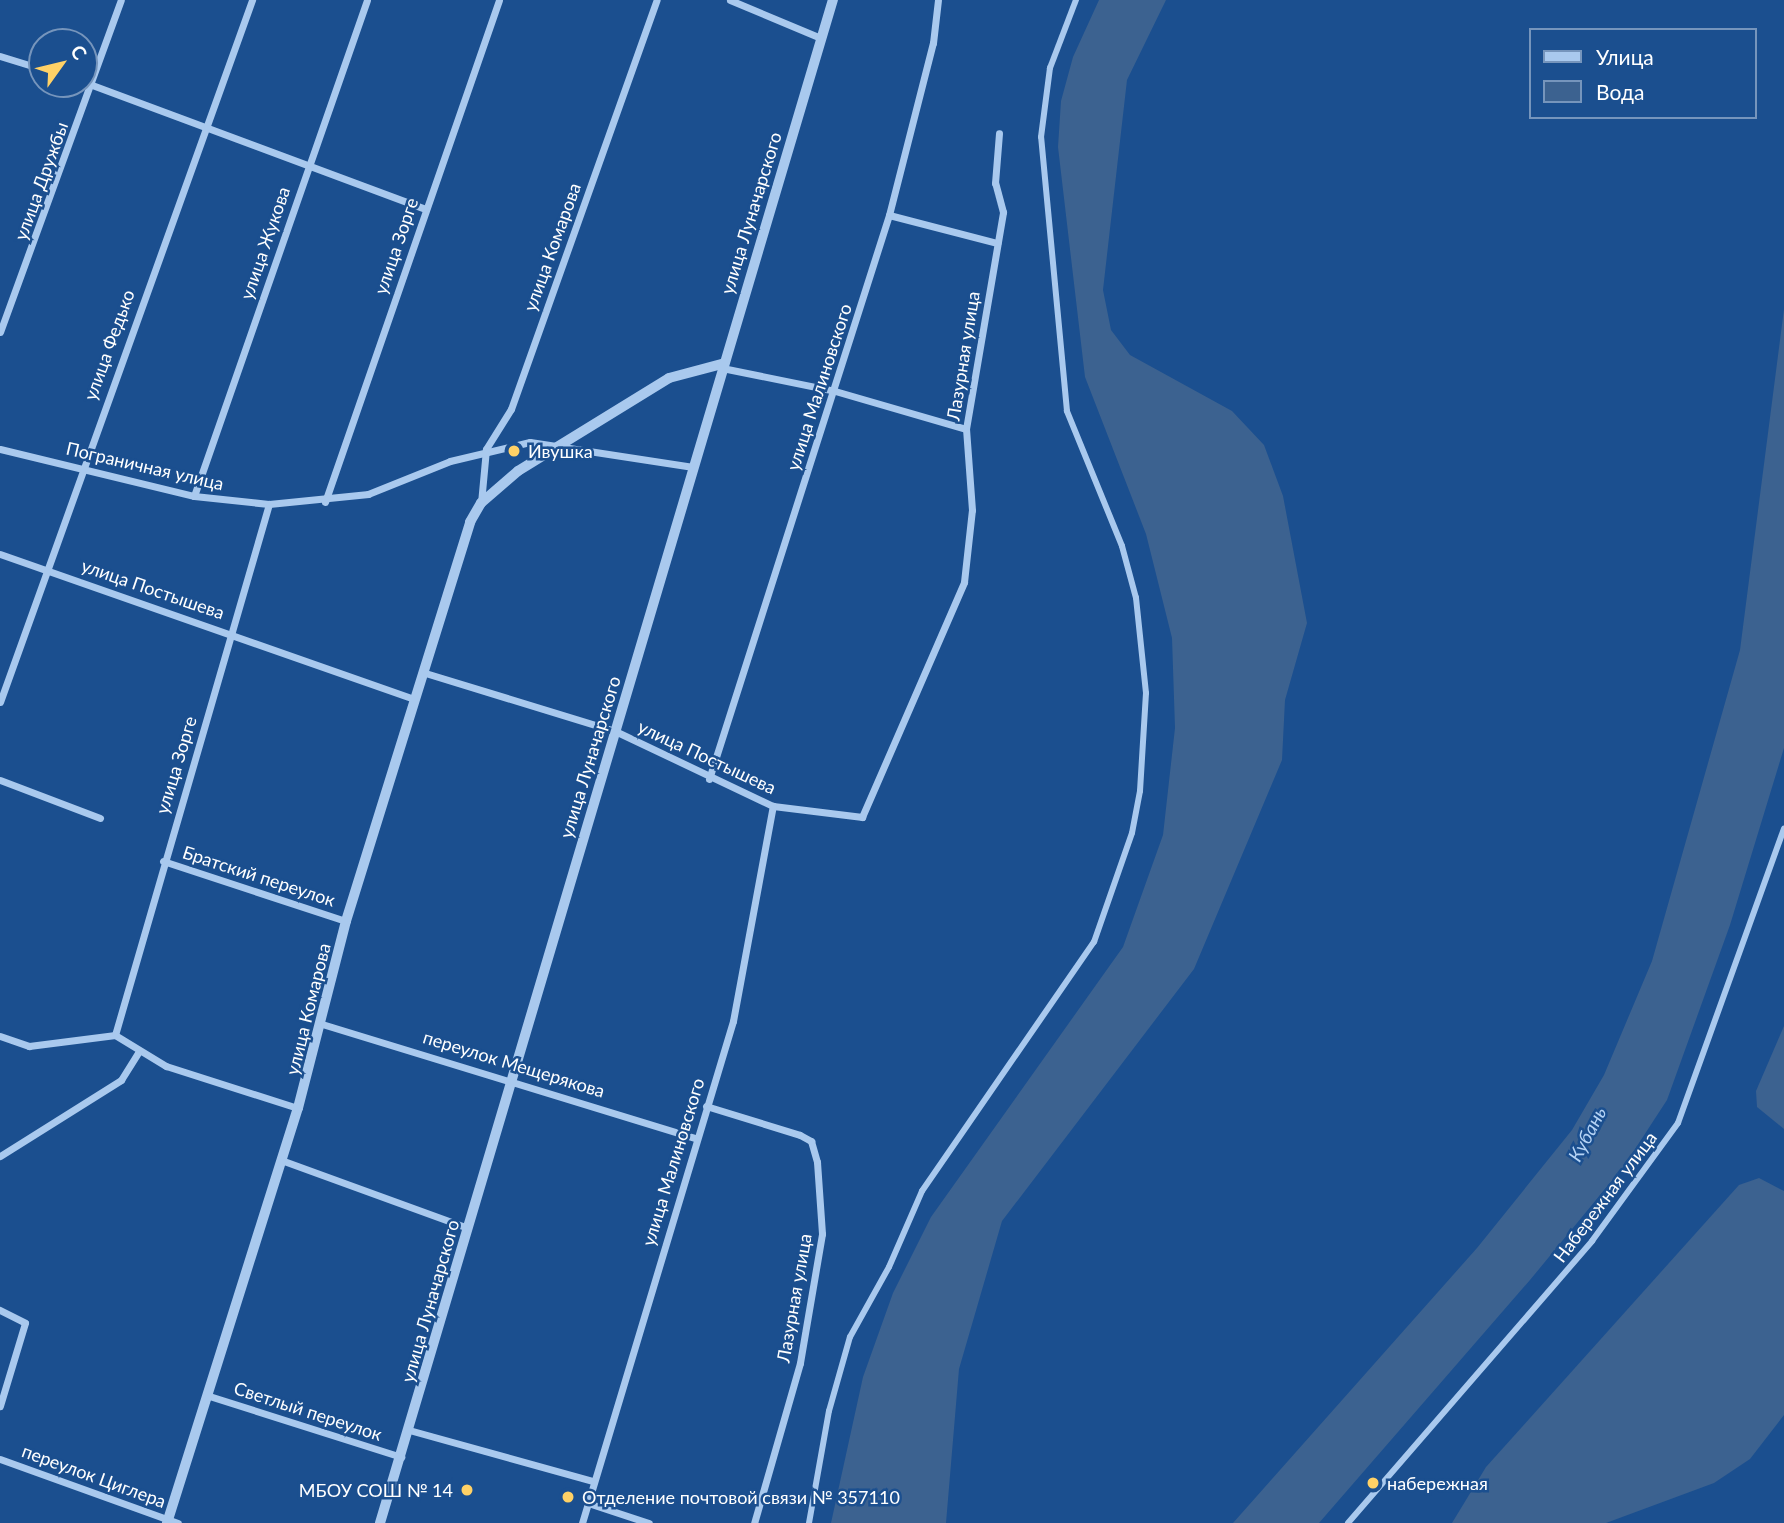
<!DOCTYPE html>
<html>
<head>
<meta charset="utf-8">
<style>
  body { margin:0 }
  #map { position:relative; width:1784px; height:1523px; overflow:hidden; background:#1b4f8f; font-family:Lato,sans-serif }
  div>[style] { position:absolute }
  .water>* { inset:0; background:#3c6290 }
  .pedestrian>* { height:6px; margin:-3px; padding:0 3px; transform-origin:3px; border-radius:3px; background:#a9c9ee }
  .minor>* { height:7px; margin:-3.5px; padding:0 3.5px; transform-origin:3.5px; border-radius:3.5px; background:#a9c9ee }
  .tertiary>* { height:10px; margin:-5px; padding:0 5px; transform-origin:5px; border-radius:5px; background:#a9c9ee }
  .dots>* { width:19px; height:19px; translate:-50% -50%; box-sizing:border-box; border:4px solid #1b4f8f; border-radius:50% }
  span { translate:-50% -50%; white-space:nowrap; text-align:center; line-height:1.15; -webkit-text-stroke:5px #1b4f8f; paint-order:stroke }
  .street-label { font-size:18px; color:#fff }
  .poi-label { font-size:18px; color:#fff }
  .left { translate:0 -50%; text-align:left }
  .right { translate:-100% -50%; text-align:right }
  .water-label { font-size:19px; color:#b5d3f5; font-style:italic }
  .legend { position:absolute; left:1529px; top:28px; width:228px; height:91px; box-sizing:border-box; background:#1b4f8f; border:2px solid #7695bc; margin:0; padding:9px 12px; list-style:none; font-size:21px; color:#fff }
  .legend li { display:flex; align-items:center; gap:14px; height:35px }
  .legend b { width:35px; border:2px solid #7695bc }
  .north { position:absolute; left:28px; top:28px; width:70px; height:70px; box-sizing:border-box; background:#1b4f8f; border:2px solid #7695bc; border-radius:50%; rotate:56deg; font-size:19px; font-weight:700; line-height:28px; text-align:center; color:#fff }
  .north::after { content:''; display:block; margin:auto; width:24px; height:32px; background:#ffd166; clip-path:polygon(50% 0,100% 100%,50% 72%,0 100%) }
</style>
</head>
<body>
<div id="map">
  <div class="water">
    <i style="clip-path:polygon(1099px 0,1166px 0,1127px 80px,1103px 290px,1111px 330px,1130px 355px,1232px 411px,1264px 445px,1283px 496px,1307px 623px,1285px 700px,1282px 760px,1194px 969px,1002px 1221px,959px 1369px,946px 1523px,831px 1523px,863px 1377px,893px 1293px,931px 1217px,1123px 947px,1163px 835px,1175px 728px,1172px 638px,1146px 534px,1085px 377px,1058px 147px,1061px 101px,1073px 57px)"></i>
    <i style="clip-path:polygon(1784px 309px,1784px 748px,1730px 925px,1667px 1100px,1624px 1166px,1530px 1280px,1319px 1523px,1233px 1523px,1477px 1248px,1572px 1130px,1604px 1075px,1652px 961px,1740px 650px)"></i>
    <i style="clip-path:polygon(1784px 1026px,1784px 1129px,1757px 1107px,1756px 1091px)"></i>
    <i style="clip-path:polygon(1759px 1178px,1784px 1191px,1784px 1415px,1750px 1459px,1714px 1483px,1606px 1523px,1452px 1523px,1486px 1467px,1739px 1185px)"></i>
  </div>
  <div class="pedestrian">
    <i style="left:809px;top:1523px;width:114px;rotate:-79.9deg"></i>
    <i style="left:829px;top:1411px;width:77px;rotate:-74.2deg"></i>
    <i style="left:850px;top:1337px;width:80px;rotate:-60.9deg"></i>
    <i style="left:889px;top:1267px;width:83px;rotate:-66.5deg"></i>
    <i style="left:922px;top:1191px;width:303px;rotate:-55.4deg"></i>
    <i style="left:1094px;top:942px;width:115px;rotate:-70.8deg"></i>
    <i style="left:1132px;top:833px;width:43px;rotate:-79.2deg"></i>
    <i style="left:1140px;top:791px;width:98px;rotate:-86.5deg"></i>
    <i style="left:1146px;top:693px;width:96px;rotate:-96deg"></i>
    <i style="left:1136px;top:598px;width:54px;rotate:-105.1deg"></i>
    <i style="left:1122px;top:546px;width:146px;rotate:-112.2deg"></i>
    <i style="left:1067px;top:411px;width:275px;rotate:-95.4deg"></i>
    <i style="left:1041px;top:137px;width:70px;rotate:-82.6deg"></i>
    <i style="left:1050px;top:68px;width:73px;rotate:-69.1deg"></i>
    <i style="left:1348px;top:1523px;width:373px;rotate:-49.1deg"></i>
    <i style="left:1592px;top:1241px;width:146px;rotate:-53.9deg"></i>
    <i style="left:1678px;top:1123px;width:313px;rotate:-70.2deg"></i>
  </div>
  <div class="minor">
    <i style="left:730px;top:0;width:99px;rotate:22.7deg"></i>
    <i style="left:0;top:56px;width:44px;rotate:17.2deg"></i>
    <i style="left:84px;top:82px;width:364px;rotate:20.4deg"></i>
    <i style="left:889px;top:215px;width:112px;rotate:14.5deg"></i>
    <i style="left:0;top:332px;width:353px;rotate:-70deg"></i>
    <i style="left:722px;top:368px;width:115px;rotate:11.5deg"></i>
    <i style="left:835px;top:391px;width:136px;rotate:16.2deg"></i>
    <i style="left:0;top:449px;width:200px;rotate:13.6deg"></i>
    <i style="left:194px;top:496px;width:75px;rotate:6.1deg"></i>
    <i style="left:269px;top:504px;width:100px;rotate:-5.8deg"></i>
    <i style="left:368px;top:494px;width:88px;rotate:-21.9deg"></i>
    <i style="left:450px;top:461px;width:82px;rotate:-13.4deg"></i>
    <i style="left:530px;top:442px;width:165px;rotate:8.7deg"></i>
    <i style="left:194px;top:496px;width:525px;rotate:-70.77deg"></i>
    <i style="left:325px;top:502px;width:531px;rotate:-70.88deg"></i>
    <i style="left:481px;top:503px;width:54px;rotate:-84.7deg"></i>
    <i style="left:486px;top:449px;width:47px;rotate:-58deg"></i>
    <i style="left:511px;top:409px;width:434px;rotate:-70.4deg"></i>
    <i style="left:0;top:554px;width:438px;rotate:19.3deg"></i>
    <i style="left:422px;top:672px;width:202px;rotate:17deg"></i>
    <i style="left:615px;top:731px;width:175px;rotate:25.4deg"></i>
    <i style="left:773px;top:806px;width:90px;rotate:7deg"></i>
    <i style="left:862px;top:817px;width:256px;rotate:-66.5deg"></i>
    <i style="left:964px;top:582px;width:72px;rotate:-83.7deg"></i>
    <i style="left:972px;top:510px;width:81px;rotate:-94.2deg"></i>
    <i style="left:966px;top:429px;width:220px;rotate:-80.3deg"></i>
    <i style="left:1003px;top:212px;width:30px;rotate:-105deg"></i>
    <i style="left:995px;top:183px;width:50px;rotate:-85.4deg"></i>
    <i style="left:0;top:702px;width:746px;rotate:-70.25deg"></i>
    <i style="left:709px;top:779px;width:592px;rotate:-72.3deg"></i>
    <i style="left:889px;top:215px;width:178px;rotate:-75.7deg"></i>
    <i style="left:933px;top:43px;width:43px;rotate:-83.4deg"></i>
    <i style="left:0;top:780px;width:107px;rotate:20.8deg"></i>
    <i style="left:163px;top:861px;width:193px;rotate:18.2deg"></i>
    <i style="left:322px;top:1024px;width:392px;rotate:17deg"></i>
    <i style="left:115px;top:1035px;width:553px;rotate:-73.83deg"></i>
    <i style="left:0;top:1036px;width:31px;rotate:19deg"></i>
    <i style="left:29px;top:1046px;width:87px;rotate:-7.3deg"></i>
    <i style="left:115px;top:1035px;width:60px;rotate:31.3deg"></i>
    <i style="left:166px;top:1066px;width:139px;rotate:17.7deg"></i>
    <i style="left:706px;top:1106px;width:98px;rotate:17.1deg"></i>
    <i style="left:800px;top:1135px;width:13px;rotate:29deg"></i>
    <i style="left:811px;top:1141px;width:22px;rotate:74deg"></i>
    <i style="left:817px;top:1162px;width:72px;rotate:86deg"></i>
    <i style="left:822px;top:1234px;width:131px;rotate:99.7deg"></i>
    <i style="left:800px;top:1363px;width:166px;rotate:106deg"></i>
    <i style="left:0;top:1156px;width:143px;rotate:-32.1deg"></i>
    <i style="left:121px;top:1080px;width:32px;rotate:-58deg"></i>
    <i style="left:281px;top:1160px;width:199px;rotate:20deg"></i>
    <i style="left:0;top:1310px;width:28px;rotate:27deg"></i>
    <i style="left:25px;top:1323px;width:87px;rotate:106.8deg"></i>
    <i style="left:206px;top:1395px;width:205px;rotate:17.6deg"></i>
    <i style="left:409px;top:1430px;width:191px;rotate:15.5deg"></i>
    <i style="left:0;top:1459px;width:189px;rotate:19.8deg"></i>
    <i style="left:588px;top:1503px;width:64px;rotate:18.2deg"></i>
    <i style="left:582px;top:1523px;width:524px;rotate:-73.26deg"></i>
    <i style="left:733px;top:1021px;width:219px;rotate:-79.5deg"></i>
  </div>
  <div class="tertiary">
    <i style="left:167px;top:1523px;width:435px;rotate:-72.5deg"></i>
    <i style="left:298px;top:1108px;width:193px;rotate:-75.6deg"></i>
    <i style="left:346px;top:921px;width:418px;rotate:-72.7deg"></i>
    <i style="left:470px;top:522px;width:22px;rotate:-60deg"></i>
    <i style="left:481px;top:503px;width:49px;rotate:-40.9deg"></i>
    <i style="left:518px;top:471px;width:177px;rotate:-31.6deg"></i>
    <i style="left:669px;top:378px;width:55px;rotate:-14.8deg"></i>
    <i style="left:380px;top:1523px;width:1589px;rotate:-73.44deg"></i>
  </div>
  <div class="dots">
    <i style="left:514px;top:451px;background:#ffd166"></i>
    <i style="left:1373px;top:1483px;background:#ffd166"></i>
    <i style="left:467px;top:1490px;background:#ffd166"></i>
    <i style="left:568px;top:1497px;background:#ffd166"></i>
  </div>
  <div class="street-label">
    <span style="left:41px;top:181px;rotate:-70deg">улица Дружбы</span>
    <span style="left:751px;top:213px;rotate:-73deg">улица Луначарского</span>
    <span style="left:265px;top:243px;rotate:-71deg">улица Жукова</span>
    <span style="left:396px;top:246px;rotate:-71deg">улица Зорге</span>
    <span style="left:552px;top:247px;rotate:-70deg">улица Комарова</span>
    <span style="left:109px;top:345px;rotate:-70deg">улица Федько</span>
    <span style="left:963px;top:356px;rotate:-81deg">Лазурная улица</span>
    <span style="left:819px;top:387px;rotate:-72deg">улица Малиновского</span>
    <span style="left:145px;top:466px;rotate:13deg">Пограничная улица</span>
    <span style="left:153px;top:589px;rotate:19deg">улица Постышева</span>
    <span style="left:590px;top:757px;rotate:-73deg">улица Луначарского</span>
    <span style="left:707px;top:757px;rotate:25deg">улица Постышева</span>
    <span style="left:176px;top:765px;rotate:-73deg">улица Зорге</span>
    <span style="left:259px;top:876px;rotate:18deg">Братский переулок</span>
    <span style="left:308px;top:1009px;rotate:-76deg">улица Комарова</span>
    <span style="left:514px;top:1064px;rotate:17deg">переулок Мещерякова</span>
    <span style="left:673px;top:1162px;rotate:-73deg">улица Малиновского</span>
    <span style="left:1605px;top:1197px;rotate:-53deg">Набережная улица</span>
    <span style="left:794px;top:1298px;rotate:-80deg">Лазурная улица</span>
    <span style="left:430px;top:1301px;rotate:-74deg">улица Луначарского</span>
    <span style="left:308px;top:1411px;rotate:18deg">Светлый переулок</span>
    <span style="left:94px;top:1476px;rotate:20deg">переулок Циглера</span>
  </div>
  <div class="poi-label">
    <span class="left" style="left:528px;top:451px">Ивушка</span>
    <span class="left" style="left:1387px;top:1483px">набережная</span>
    <span class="right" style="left:453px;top:1490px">МБОУ СОШ № 14</span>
    <span class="left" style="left:582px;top:1497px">Отделение почтовой связи № 357110</span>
  </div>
  <div class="water-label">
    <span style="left:1587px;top:1134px;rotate:-62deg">Кубань</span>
  </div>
  <ul class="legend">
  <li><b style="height:9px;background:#a9c9ee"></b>Улица</li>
  <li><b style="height:19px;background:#3c6290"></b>Вода</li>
  </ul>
  <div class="north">С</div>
</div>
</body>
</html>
